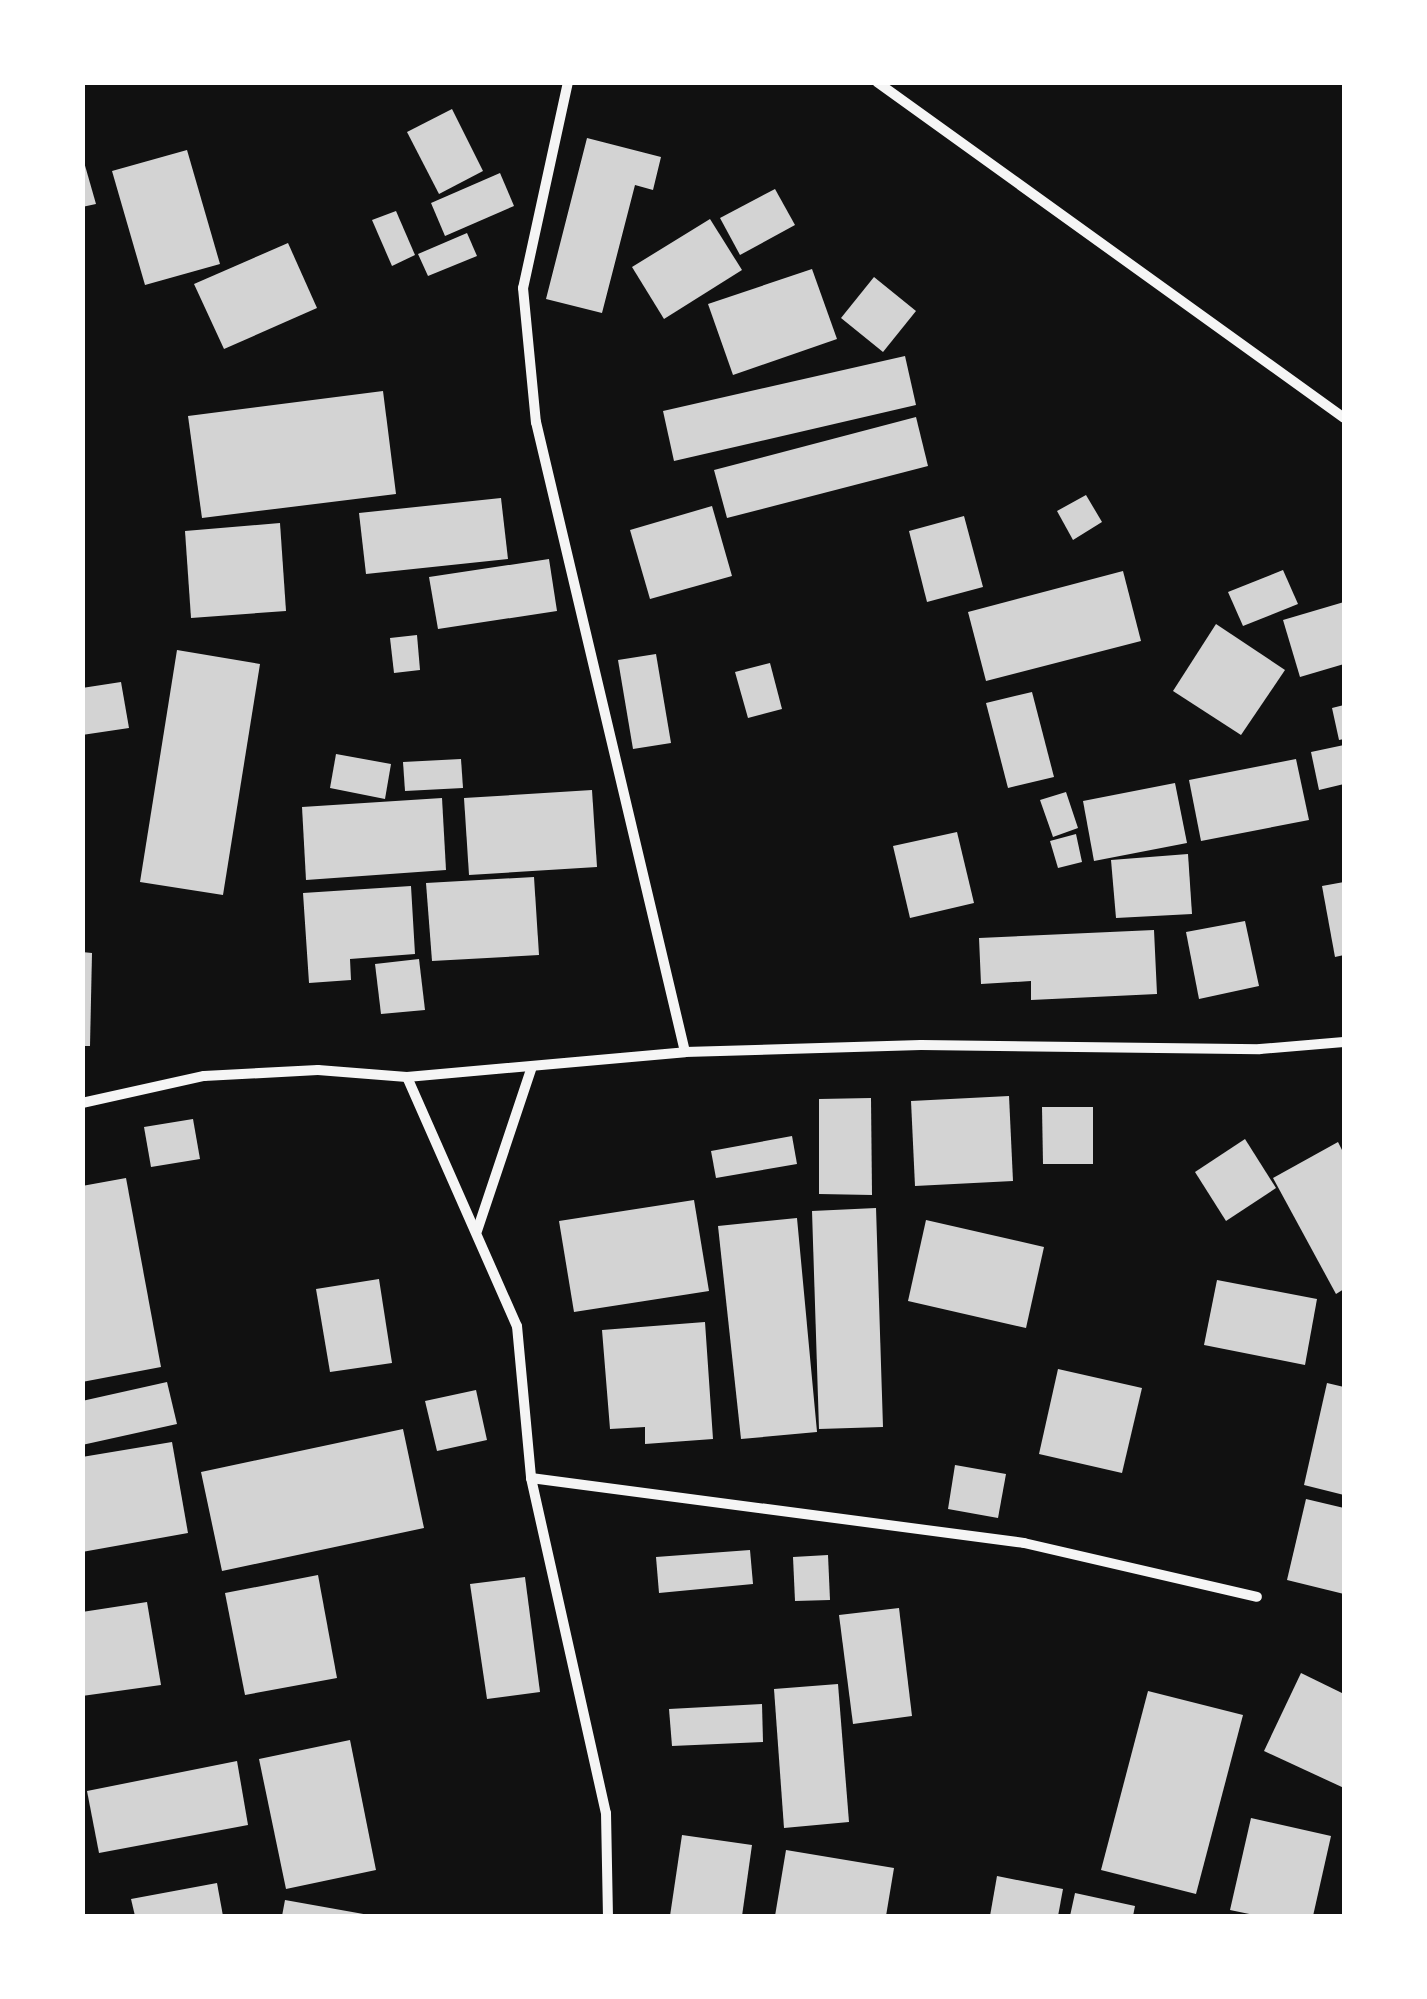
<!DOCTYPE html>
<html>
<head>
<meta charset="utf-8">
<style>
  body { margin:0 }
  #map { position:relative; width:1427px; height:1999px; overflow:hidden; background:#111; font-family:Poppins,sans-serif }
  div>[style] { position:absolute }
  .building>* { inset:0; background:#d3d3d3 }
  .minor>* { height:10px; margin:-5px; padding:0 5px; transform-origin:5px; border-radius:5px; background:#f5f5f5 }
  span { translate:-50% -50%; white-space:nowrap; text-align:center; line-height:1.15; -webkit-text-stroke:8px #fff; paint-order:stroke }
  .frame { position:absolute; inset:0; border:85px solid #fff; pointer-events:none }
</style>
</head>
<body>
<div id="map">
  <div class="building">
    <i style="clip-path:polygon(452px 109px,483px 171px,439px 194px,407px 132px)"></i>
    <i style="clip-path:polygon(587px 138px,661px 157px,653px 190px,635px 185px,602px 313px,546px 299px)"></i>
    <i style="clip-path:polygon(187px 150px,220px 264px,145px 285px,112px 171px)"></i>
    <i style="clip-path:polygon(82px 155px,96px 204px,82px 207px)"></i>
    <i style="clip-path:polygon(500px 173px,514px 206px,445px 236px,431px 203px)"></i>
    <i style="clip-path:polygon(775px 189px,795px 225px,740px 255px,720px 218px)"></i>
    <i style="clip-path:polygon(396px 211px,415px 255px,392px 266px,372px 220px)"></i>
    <i style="clip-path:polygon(710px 219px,742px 270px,664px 319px,632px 267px)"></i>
    <i style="clip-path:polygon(467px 233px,477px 256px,428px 276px,418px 254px)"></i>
    <i style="clip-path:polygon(288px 243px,317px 308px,224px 349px,194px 284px)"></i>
    <i style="clip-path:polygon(812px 269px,837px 339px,733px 375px,708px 304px)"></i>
    <i style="clip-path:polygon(874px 277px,916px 311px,883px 352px,841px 318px)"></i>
    <i style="clip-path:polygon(905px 356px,916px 405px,674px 461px,663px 411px)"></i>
    <i style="clip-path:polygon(383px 391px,396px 494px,202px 518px,188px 416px)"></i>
    <i style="clip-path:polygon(916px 417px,928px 466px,727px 518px,714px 470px)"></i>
    <i style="clip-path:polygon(1086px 495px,1102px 522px,1073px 540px,1057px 511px)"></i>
    <i style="clip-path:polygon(501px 498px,508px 559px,366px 574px,359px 513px)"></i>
    <i style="clip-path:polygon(712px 506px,732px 576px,650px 599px,630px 530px)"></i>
    <i style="clip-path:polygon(964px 516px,983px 587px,927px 602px,909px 531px)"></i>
    <i style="clip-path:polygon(280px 523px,286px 611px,191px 618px,185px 531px)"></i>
    <i style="clip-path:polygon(549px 559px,557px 611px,438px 629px,429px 577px)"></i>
    <i style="clip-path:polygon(1283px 570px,1298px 604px,1243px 626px,1228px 592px)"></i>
    <i style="clip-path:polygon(1123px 571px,1141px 641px,986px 681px,968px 612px)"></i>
    <i style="clip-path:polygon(1344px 602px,1344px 664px,1300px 677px,1283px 620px)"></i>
    <i style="clip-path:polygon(1216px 624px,1285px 670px,1241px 735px,1173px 691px)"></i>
    <i style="clip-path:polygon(417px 635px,420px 670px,394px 673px,390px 638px)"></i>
    <i style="clip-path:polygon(177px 650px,260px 664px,223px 895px,140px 882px)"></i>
    <i style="clip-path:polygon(656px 654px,671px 743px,633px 749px,618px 660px)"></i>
    <i style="clip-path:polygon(770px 663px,782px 709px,748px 718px,735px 672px)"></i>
    <i style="clip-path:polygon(121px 682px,129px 728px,82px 735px,82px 688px)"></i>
    <i style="clip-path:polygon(1032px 692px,1054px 777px,1008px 788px,986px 703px)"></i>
    <i style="clip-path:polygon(1344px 705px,1344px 739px,1339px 740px,1332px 708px)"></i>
    <i style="clip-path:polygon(1344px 745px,1344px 784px,1319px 790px,1311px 752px)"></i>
    <i style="clip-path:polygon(336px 754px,391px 764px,385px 799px,330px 788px)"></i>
    <i style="clip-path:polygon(461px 759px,463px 788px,405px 791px,403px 762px)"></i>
    <i style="clip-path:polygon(1296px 759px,1309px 820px,1201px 841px,1189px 780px)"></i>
    <i style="clip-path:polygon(1175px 783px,1187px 843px,1094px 861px,1083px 801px)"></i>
    <i style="clip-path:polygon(592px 790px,597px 867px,469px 875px,464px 798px)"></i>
    <i style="clip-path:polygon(1066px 792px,1078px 828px,1053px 837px,1040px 800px)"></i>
    <i style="clip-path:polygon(442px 798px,446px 870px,306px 880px,302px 807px)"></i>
    <i style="clip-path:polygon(957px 832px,974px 903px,910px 918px,893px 846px)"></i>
    <i style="clip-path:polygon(1076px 834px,1082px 862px,1058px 868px,1050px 841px)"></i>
    <i style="clip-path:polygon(1188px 854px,1192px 914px,1116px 918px,1111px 860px)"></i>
    <i style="clip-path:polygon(534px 877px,539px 955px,432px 961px,426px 883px)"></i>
    <i style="clip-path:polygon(1344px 882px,1344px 955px,1335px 957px,1322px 886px)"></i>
    <i style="clip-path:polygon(411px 886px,415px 954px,350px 959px,351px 980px,309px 983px,303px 893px)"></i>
    <i style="clip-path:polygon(1245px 921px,1259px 986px,1199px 999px,1186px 932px)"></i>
    <i style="clip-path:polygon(1154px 930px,1157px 994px,1031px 1000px,1031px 981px,981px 984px,979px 938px)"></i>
    <i style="clip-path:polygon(82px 952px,92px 953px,90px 1046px,82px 1046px)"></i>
    <i style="clip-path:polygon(419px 959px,425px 1010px,381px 1014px,375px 964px)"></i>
    <i style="clip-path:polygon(1009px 1096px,1013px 1181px,915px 1186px,911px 1101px)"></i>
    <i style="clip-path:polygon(871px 1098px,872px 1195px,819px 1194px,819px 1099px)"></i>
    <i style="clip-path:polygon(1042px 1107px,1093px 1107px,1093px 1164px,1043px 1164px)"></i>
    <i style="clip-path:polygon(193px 1119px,200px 1159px,151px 1167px,144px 1127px)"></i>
    <i style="clip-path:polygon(792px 1136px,797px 1164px,716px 1178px,711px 1151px)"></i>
    <i style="clip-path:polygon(1245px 1139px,1276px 1188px,1226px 1221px,1195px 1172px)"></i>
    <i style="clip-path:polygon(1338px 1142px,1344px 1154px,1344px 1289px,1336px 1294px,1273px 1178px)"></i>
    <i style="clip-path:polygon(126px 1178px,161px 1367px,82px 1382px,82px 1186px)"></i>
    <i style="clip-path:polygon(694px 1200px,709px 1291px,574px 1312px,559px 1221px)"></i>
    <i style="clip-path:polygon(876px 1208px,883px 1427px,819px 1429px,812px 1211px)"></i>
    <i style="clip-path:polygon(797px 1218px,817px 1432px,741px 1439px,718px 1226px)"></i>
    <i style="clip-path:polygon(926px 1220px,1044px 1247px,1026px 1328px,908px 1301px)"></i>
    <i style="clip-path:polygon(379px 1279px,392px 1363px,330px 1372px,316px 1289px)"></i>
    <i style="clip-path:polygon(1217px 1280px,1317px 1299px,1305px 1365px,1204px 1345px)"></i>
    <i style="clip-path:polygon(705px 1322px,713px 1439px,645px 1444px,645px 1427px,610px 1429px,602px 1330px)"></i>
    <i style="clip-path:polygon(1058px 1369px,1142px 1388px,1122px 1473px,1039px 1454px)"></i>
    <i style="clip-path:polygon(167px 1382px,177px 1424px,82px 1445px,82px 1401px)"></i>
    <i style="clip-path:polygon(1327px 1383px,1344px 1387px,1344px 1495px,1304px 1485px)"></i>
    <i style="clip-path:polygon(476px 1390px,487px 1440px,437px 1451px,425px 1401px)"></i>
    <i style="clip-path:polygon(403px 1429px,424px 1528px,222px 1571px,201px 1472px)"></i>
    <i style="clip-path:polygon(172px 1442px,188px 1533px,82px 1552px,82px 1457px)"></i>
    <i style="clip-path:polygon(955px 1465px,1006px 1474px,998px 1518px,948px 1509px)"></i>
    <i style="clip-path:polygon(1306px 1499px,1344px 1508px,1344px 1594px,1287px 1580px)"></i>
    <i style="clip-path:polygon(750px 1550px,753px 1584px,659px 1593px,656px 1557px)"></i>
    <i style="clip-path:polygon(828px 1555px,830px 1600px,795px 1601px,793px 1557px)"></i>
    <i style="clip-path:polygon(318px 1575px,337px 1678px,245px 1695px,225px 1593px)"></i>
    <i style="clip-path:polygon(525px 1577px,540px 1692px,487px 1699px,470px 1584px)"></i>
    <i style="clip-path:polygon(147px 1602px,161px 1685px,82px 1696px,82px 1612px)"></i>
    <i style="clip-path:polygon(899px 1608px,912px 1716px,853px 1724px,839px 1615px)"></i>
    <i style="clip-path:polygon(1301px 1673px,1344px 1694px,1344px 1788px,1264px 1751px)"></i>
    <i style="clip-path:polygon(838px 1684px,849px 1822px,784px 1828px,774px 1689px)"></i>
    <i style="clip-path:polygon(1148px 1691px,1243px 1715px,1196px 1894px,1101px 1870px)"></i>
    <i style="clip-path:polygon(762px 1704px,763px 1742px,672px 1746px,669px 1709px)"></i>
    <i style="clip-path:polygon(350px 1740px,376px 1870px,286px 1889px,259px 1759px)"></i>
    <i style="clip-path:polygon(237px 1761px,248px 1825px,99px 1853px,87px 1791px)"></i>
    <i style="clip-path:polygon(1251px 1818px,1331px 1836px,1313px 1916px,1259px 1916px,1230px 1910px)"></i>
    <i style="clip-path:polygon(682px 1835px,752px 1845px,742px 1916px,670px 1916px)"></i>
    <i style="clip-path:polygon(786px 1850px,894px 1868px,886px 1916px,775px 1916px)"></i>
    <i style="clip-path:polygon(997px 1876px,1063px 1889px,1058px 1916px,990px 1916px)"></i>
    <i style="clip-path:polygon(217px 1883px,223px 1916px,135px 1916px,131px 1899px)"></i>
    <i style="clip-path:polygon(1075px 1893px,1135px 1906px,1133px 1916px,1070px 1916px)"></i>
    <i style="clip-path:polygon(285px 1900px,369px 1915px,368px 1916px,282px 1916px)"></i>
  </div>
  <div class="minor">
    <i style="left:568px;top:82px;width:211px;rotate:102.3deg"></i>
    <i style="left:523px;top:288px;width:135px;rotate:84.5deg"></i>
    <i style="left:536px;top:422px;width:647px;rotate:76.69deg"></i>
    <i style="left:877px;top:82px;width:575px;rotate:35.73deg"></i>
    <i style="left:407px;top:1077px;width:272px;rotate:66.2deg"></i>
    <i style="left:517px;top:1326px;width:153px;rotate:84.7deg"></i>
    <i style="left:531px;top:1478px;width:343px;rotate:77.4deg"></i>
    <i style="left:606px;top:1813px;width:103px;rotate:88.9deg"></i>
    <i style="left:82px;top:1103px;width:125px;rotate:-12.5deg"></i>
    <i style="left:204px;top:1076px;width:114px;rotate:-3deg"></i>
    <i style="left:318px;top:1070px;width:89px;rotate:4.5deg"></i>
    <i style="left:407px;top:1077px;width:279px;rotate:-5.1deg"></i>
    <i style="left:685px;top:1052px;width:236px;rotate:-1.7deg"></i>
    <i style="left:921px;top:1045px;width:339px;rotate:0.7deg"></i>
    <i style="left:1260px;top:1049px;width:84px;rotate:-4.8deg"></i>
    <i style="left:477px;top:1231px;width:173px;rotate:-71.5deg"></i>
    <i style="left:531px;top:1478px;width:497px;rotate:7.5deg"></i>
    <i style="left:1024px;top:1543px;width:239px;rotate:13deg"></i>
  </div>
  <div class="frame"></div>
</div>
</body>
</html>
